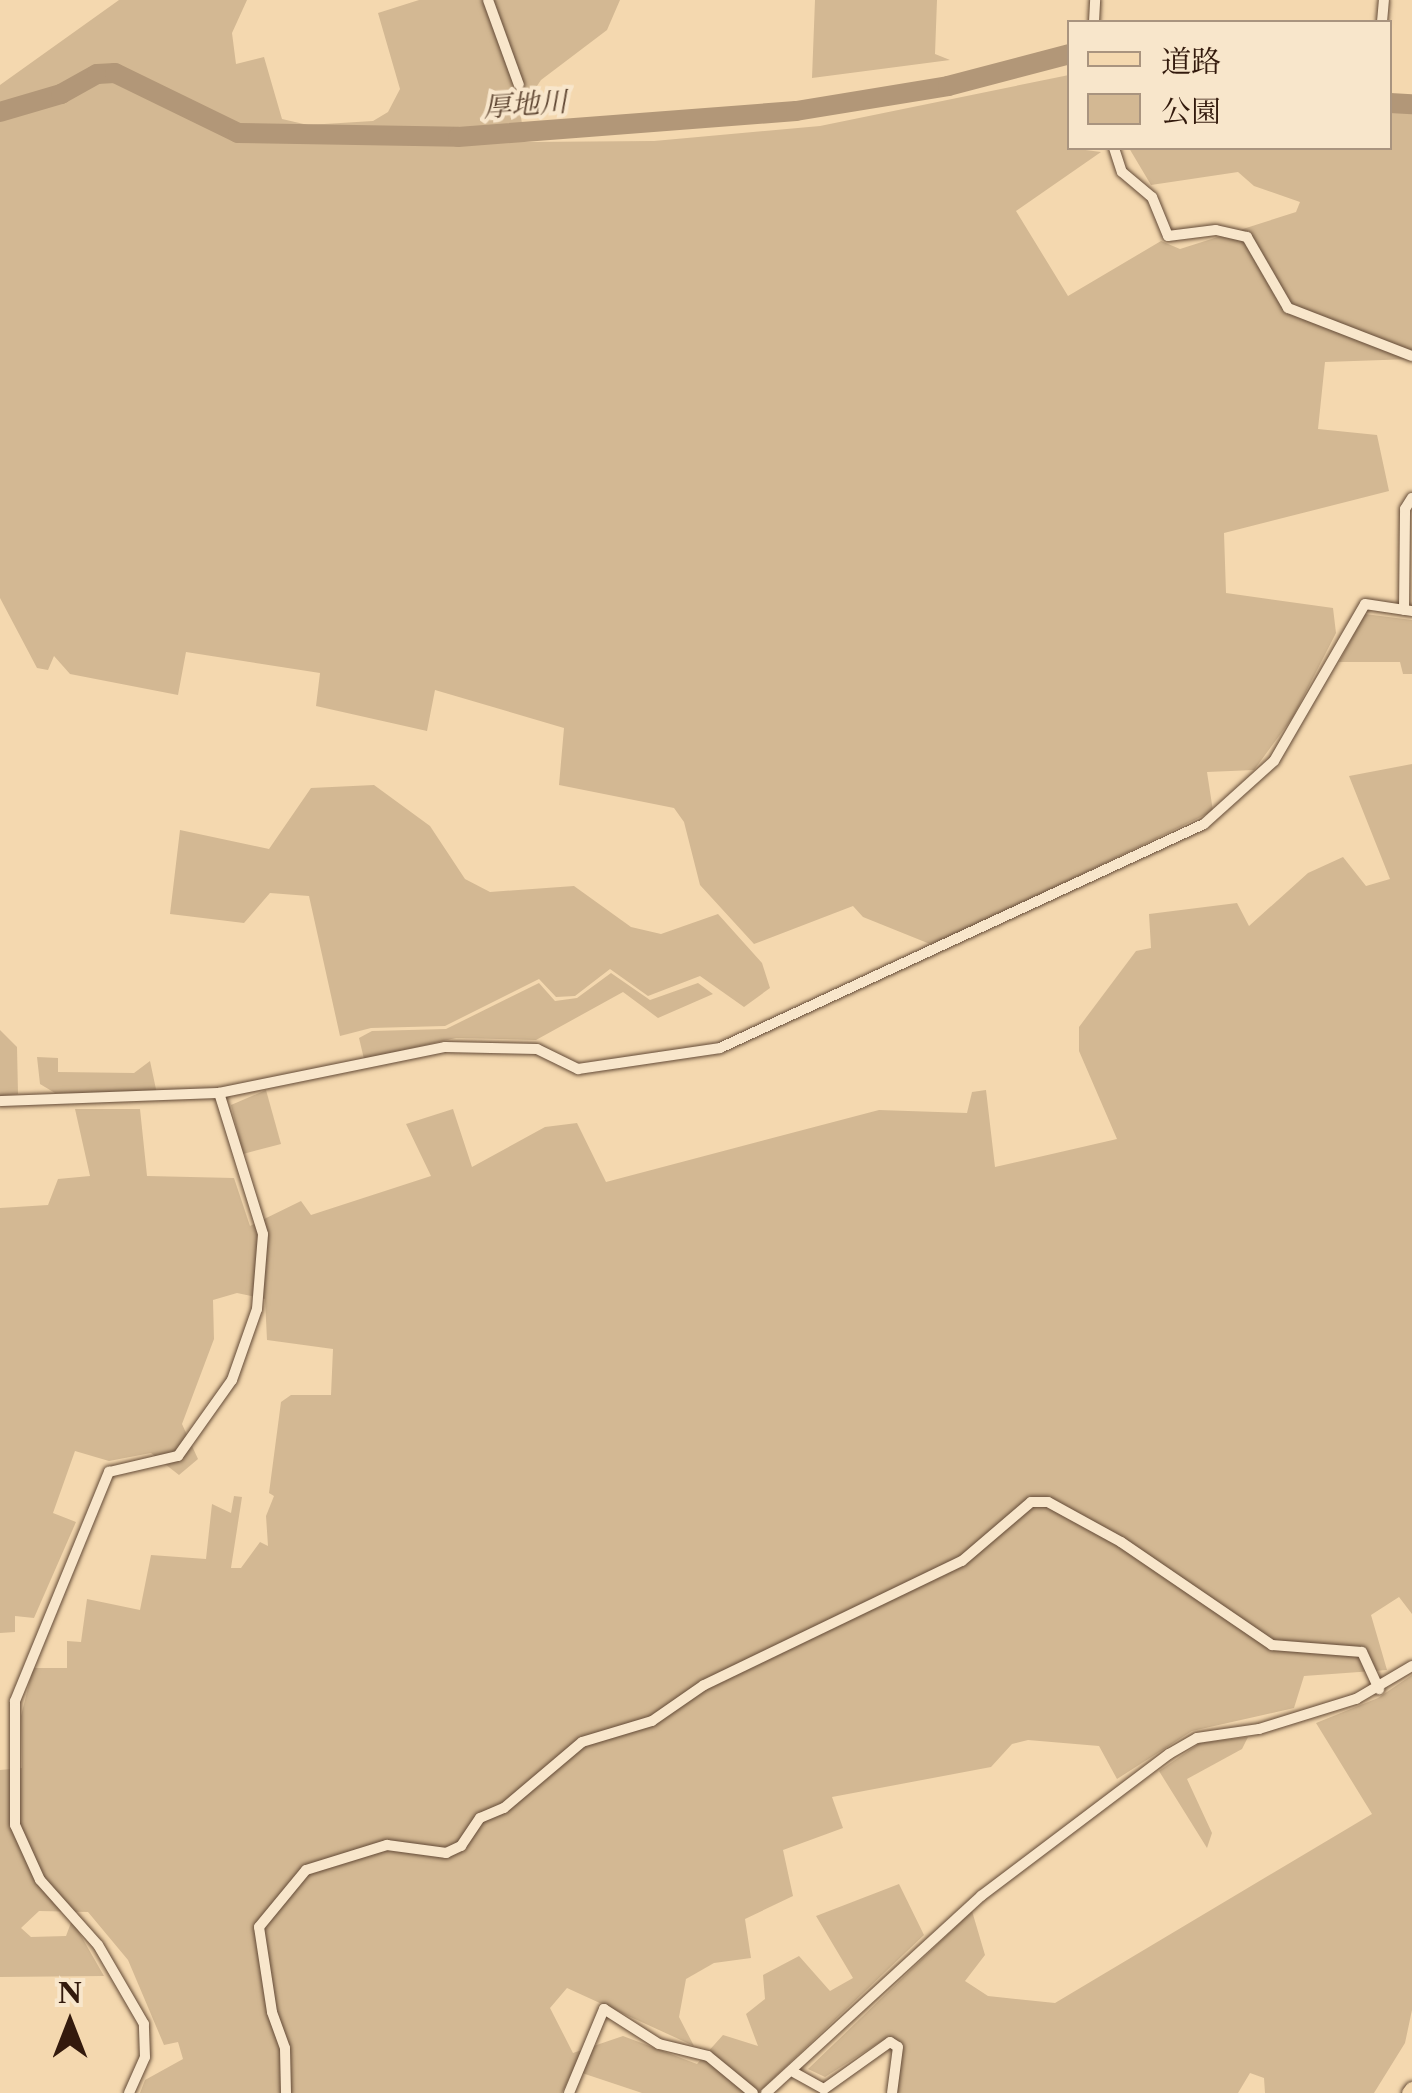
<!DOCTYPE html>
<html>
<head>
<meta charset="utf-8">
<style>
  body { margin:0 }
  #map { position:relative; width:1412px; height:2093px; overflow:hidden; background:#f4d8af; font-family:"Libre Caslon Text","Noto Serif JP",serif }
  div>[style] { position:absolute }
  .green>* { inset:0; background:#d3b893 }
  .river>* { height:20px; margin:-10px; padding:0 10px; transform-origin:10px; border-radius:10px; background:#b29778 }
  .roads { filter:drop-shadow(0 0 2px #634a36) drop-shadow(0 0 2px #634a36) }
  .street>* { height:10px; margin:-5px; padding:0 5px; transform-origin:5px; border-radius:5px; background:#f8e6cb }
  .primary>* { height:15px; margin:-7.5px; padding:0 7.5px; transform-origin:7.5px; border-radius:7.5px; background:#f4d8af }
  span { translate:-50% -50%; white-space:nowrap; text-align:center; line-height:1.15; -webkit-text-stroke:8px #f8e6cb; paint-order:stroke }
  .water-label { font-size:28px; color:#5f4632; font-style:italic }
  .legend { position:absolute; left:1067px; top:20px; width:325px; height:130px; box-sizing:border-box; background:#f8e6cb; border:2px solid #a9947f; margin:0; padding:12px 18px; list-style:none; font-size:30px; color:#331a0d }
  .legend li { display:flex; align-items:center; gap:20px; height:50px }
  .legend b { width:50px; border:2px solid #a9947f }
  .north { position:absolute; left:20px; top:1973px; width:100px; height:100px; -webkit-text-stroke:8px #f8e6cb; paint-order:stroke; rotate:0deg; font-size:28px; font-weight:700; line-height:40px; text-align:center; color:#331a0d }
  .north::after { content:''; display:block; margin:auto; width:35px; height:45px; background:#331a0d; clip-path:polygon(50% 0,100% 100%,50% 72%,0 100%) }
</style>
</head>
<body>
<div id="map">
  <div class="green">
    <i style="clip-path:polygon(119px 0,247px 0,232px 33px,236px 64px,264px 57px,282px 119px,308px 125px,373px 121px,388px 112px,400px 89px,378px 13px,419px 0,620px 0,607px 30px,541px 80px,520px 111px,525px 142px,654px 141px,820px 126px,1069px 75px,1070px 148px,1101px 152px,1016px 211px,1068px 296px,1161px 241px,1180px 249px,1296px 212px,1300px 202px,1254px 186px,1238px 172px,1151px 185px,1129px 148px,1390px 148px,1390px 110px,1412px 110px,1412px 359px,1325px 362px,1318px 429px,1377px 435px,1389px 491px,1224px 533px,1226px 593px,1333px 608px,1336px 633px,1293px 717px,1254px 770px,1207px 772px,1213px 811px,954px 936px,930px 944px,863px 917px,853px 906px,754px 944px,700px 885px,684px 822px,674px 808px,559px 785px,564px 728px,435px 690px,427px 731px,316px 706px,320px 673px,186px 652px,178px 695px,70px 674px,54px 656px,48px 670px,37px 668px,0 598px,0 85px)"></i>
    <i style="clip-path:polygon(815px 0,937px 0,935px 54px,950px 60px,812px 78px)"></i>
    <i style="clip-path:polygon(1365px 614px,1412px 620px,1412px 674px,1403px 674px,1400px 662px,1339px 662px)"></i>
    <i style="clip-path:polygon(1412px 764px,1412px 1614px,1399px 1597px,1371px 1615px,1387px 1670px,1304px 1676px,1294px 1708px,1192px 1731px,1117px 1779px,1099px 1746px,1028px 1740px,1012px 1744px,991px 1767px,832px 1797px,843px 1828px,783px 1850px,793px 1896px,745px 1919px,751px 1958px,714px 1963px,686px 1979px,679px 2017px,694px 2046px,567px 1988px,550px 2008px,573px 2053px,623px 2036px,697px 2064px,723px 2035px,758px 2046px,746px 2014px,765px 1999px,763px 1975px,799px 1956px,830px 1991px,853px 1978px,816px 1916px,899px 1884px,924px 1935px,758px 2093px,642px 2093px,573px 2070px,562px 2093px,140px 2093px,145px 2080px,183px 2059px,178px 2042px,164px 2045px,128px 1960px,88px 1912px,39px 1911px,21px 1928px,31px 1937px,66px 1936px,72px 1920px,104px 1976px,0 1977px,0 1770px,22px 1768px,21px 1716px,33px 1668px,67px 1668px,67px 1641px,81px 1642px,87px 1599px,140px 1610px,151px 1555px,206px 1559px,212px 1504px,231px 1513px,234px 1496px,242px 1497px,231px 1568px,241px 1568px,260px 1542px,268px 1546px,266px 1516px,274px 1496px,269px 1493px,281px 1402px,291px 1395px,331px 1395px,333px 1349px,267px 1340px,265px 1299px,237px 1293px,213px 1300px,214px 1339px,182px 1424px,198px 1459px,179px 1475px,151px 1453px,109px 1461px,75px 1451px,53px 1513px,76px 1522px,34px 1618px,15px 1616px,15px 1632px,0 1633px,0 1208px,48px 1205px,58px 1179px,90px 1176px,75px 1109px,140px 1109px,147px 1176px,234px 1178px,250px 1226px,301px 1201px,311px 1215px,431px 1176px,406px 1124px,453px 1109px,472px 1167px,545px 1127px,577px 1123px,606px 1182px,879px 1110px,967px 1113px,972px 1092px,986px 1090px,995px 1167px,1117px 1139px,1079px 1051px,1079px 1027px,1136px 951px,1151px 948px,1149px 914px,1237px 903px,1249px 926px,1308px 873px,1343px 857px,1366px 886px,1390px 879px,1349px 776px)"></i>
    <i style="clip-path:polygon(374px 785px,430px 826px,465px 879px,490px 892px,574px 886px,631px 927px,661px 934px,718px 914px,762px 963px,770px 988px,744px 1007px,700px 976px,648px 996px,610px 969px,575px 996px,556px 997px,539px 979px,445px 1026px,371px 1028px,340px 1036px,309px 896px,270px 893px,244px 923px,170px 914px,180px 830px,269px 849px,311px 788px)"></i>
    <i style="clip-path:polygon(611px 973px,650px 1000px,698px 983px,713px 994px,658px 1018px,623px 992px,536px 1040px,456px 1038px,364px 1059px,359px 1038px,372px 1031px,446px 1029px,539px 983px,555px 1001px,577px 998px)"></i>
    <i style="clip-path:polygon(0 1030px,17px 1047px,18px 1094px,0 1096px)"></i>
    <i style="clip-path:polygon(37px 1057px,58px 1058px,58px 1072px,134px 1073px,150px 1061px,157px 1094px,55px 1093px,40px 1084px)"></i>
    <i style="clip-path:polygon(266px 1090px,281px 1144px,243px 1154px,231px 1105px)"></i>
    <i style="clip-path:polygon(1412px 1675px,1412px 2010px,1405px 2043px,1374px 2093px,1265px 2093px,1264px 2078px,1250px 2073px,1238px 2093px,897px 2093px,903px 2045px,888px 2037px,825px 2077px,808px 2069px,972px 1911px,985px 1955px,965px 1981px,988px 1996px,1055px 2003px,1372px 1814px,1316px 1723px,1378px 1698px)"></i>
    <i style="clip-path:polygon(1248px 1737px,1242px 1749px,1187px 1779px,1212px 1833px,1207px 1848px,1159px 1771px,1200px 1743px)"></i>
  </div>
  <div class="river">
    <i style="left:1390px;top:103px;width:22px;rotate:3deg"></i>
    <i style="left:0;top:112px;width:64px;rotate:-16.4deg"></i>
    <i style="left:61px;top:94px;width:41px;rotate:-29.1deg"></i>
    <i style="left:97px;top:74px;width:18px;rotate:-3deg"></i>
    <i style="left:115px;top:73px;width:137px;rotate:26deg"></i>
    <i style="left:238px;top:133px;width:220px;rotate:1deg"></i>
    <i style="left:458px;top:137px;width:339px;rotate:-4.4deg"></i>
    <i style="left:796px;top:111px;width:154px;rotate:-9.3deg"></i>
    <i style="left:948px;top:86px;width:126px;rotate:-14.7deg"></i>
  </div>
  <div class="roads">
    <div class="street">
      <i style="left:488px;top:0;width:90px;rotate:70deg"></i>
      <i style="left:1094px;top:22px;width:22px;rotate:-87deg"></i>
      <i style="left:1382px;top:22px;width:22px;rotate:-85deg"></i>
      <i style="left:1114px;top:148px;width:25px;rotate:72deg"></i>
      <i style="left:1122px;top:172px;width:39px;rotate:40deg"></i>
      <i style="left:1152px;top:197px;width:42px;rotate:67.7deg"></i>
      <i style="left:1168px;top:236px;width:48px;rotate:-7.1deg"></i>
      <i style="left:1216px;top:230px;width:32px;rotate:13deg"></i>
      <i style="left:1247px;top:237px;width:82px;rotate:60deg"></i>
      <i style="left:1288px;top:308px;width:133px;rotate:21.2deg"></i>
      <i style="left:1404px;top:610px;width:101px;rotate:-89.4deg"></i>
      <i style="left:1405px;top:509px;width:13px;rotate:-58deg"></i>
      <i style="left:0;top:1101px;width:219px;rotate:-2.1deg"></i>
      <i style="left:219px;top:1093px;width:231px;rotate:-11.5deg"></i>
      <i style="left:445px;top:1047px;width:92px;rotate:1.2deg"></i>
      <i style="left:537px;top:1049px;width:46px;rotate:26deg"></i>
      <i style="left:578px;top:1069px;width:144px;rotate:-8.4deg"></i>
      <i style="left:720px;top:1048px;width:533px;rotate:-24.84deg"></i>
      <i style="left:1204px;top:824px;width:94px;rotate:-42deg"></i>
      <i style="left:1274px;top:761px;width:181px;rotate:-59.9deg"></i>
      <i style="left:1365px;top:604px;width:48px;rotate:8.5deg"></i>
      <i style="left:795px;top:2073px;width:33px;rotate:29deg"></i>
      <i style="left:824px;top:2089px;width:81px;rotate:-35.5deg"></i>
      <i style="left:890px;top:2042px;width:9px;rotate:32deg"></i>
      <i style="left:898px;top:2047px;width:46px;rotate:97.4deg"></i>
      <i style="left:129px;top:2093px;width:39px;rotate:-66deg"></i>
      <i style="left:145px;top:2057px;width:33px;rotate:-92deg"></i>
      <i style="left:144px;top:2024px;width:91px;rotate:-120.2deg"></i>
      <i style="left:98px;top:1945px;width:87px;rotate:-131.7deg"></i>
      <i style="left:40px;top:1880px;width:60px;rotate:-114.4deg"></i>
      <i style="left:15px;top:1825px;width:124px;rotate:-90deg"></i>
      <i style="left:15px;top:1701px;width:248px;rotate:-67.7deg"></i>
      <i style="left:109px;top:1472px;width:71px;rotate:-13.1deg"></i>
      <i style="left:178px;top:1456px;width:93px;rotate:-54.6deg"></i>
      <i style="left:232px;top:1380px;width:75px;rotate:-70.6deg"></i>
      <i style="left:257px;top:1309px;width:75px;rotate:-85.4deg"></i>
      <i style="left:263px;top:1234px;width:148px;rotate:-107.3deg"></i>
      <i style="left:286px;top:2093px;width:45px;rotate:-91.3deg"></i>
      <i style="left:285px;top:2048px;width:38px;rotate:-110deg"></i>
      <i style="left:272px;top:2012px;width:86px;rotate:-98.7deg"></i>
      <i style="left:259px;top:1927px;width:74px;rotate:-50.5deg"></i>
      <i style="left:306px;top:1870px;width:85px;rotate:-17.2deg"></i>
      <i style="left:387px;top:1845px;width:60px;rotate:7.7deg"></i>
      <i style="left:446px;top:1853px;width:17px;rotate:-25deg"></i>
      <i style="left:461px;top:1846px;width:34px;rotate:-56deg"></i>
      <i style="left:480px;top:1818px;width:26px;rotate:-23deg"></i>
      <i style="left:504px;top:1808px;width:102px;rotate:-40.2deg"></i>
      <i style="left:582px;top:1742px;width:73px;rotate:-16.7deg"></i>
      <i style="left:652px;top:1721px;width:63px;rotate:-34.7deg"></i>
      <i style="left:704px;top:1685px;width:286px;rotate:-25.7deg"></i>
      <i style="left:962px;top:1561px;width:91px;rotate:-40.5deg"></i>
      <i style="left:1031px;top:1502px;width:17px"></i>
      <i style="left:1048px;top:1502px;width:83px;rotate:28.7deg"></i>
      <i style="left:1121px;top:1542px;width:183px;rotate:34.3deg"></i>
      <i style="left:1272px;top:1645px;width:90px;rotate:4.4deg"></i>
      <i style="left:1362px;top:1652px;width:41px;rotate:65.3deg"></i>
      <i style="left:569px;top:2093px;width:91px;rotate:-67.4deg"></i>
      <i style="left:604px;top:2009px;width:65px;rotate:32.5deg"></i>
      <i style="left:659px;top:2044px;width:50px;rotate:13.8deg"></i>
      <i style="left:708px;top:2056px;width:58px;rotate:39.4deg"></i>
      <i style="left:766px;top:2093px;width:292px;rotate:-42.5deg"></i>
      <i style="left:981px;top:1896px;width:236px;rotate:-37.1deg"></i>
      <i style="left:1169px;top:1754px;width:32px;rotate:-30deg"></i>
      <i style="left:1197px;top:1738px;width:63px;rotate:-8.3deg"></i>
      <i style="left:1259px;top:1729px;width:102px;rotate:-17.2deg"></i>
      <i style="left:1356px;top:1699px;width:65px;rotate:-30.5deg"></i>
    </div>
    <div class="primary">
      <i style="left:1409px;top:2093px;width:5px;rotate:-53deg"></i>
    </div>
  </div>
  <div class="water-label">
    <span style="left:525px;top:104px;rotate:-4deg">厚地川</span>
  </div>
  <ul class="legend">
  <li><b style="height:12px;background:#f4d8af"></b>道路</li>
  <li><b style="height:28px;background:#d3b893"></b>公園</li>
  </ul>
  <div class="north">N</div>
</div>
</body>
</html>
